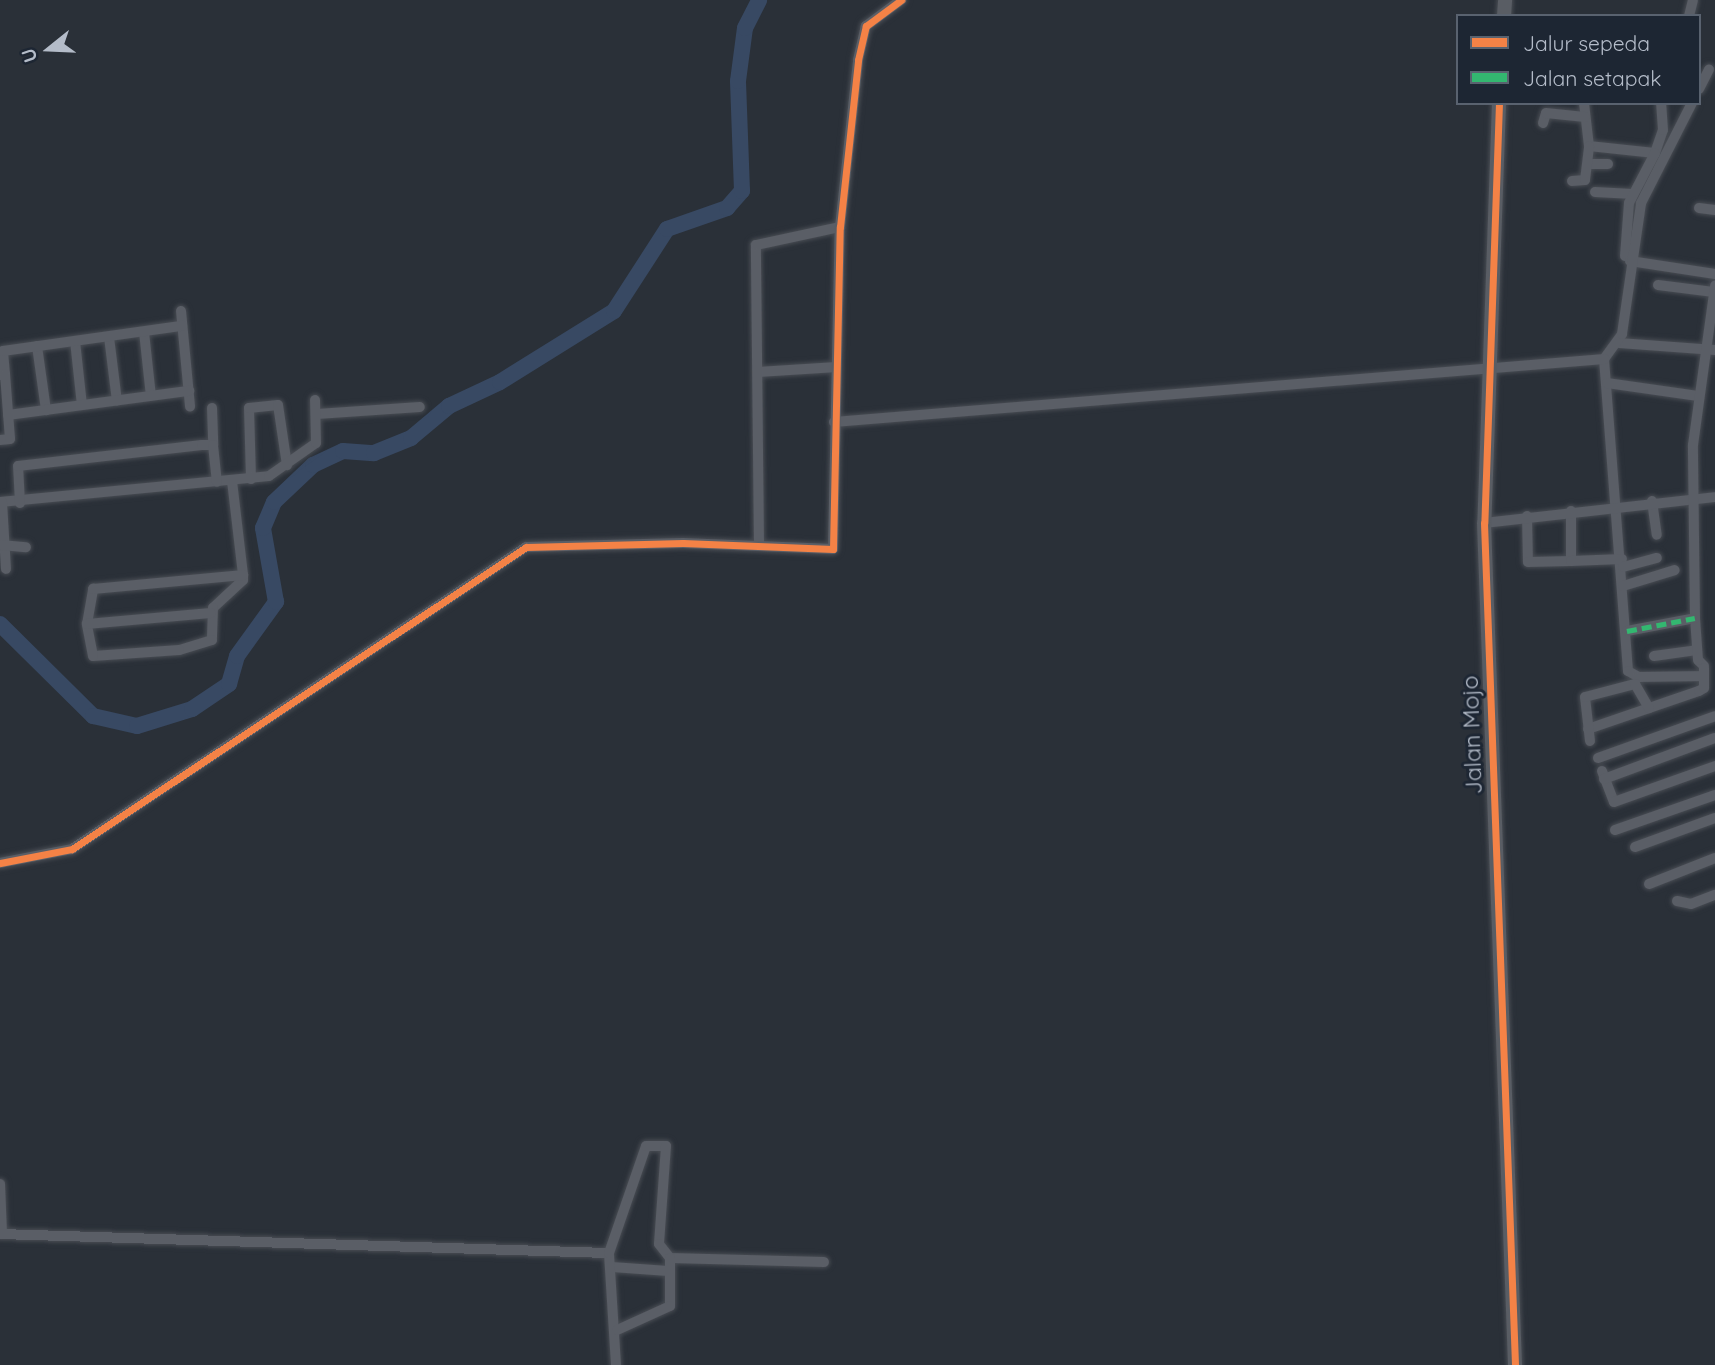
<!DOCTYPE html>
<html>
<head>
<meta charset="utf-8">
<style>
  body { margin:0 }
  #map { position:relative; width:1715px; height:1365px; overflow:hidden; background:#2a3038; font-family:Quicksand,sans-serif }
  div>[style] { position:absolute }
  .river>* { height:16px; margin:-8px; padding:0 8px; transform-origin:8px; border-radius:8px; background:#384963 }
  .roads { filter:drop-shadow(0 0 2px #484c53) drop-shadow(0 0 2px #484c53) }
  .street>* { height:10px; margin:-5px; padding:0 5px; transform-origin:5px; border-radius:5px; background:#5a5e66 }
  .secondary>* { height:14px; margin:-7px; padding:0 7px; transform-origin:7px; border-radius:7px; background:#595d64 }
  .quiet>* { height:5px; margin-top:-2.5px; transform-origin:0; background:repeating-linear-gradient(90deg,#33b770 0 10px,transparent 0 15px) }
  .cycleway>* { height:7px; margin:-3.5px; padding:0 3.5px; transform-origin:3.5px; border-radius:3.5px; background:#f48246 }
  span { translate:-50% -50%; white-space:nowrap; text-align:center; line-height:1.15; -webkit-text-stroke:6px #1d2633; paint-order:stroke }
  .street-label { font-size:23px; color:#b4bcc9 }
  .legend { position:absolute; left:1456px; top:14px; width:245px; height:91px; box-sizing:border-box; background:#1d2633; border:2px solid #59626f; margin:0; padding:9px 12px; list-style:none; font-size:21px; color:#b4bcc9 }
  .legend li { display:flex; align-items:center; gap:14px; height:35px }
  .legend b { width:35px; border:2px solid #59626f }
  .north { position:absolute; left:14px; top:14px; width:70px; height:70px; -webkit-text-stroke:5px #1d2633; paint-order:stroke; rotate:252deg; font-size:19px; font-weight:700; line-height:28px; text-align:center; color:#b4bcc9 }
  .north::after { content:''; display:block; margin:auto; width:24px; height:32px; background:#b4bcc9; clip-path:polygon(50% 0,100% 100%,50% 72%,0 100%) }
</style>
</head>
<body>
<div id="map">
  <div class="river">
    <i style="left:0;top:624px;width:131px;rotate:44.7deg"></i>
    <i style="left:93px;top:716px;width:45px;rotate:12.8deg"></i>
    <i style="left:137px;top:726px;width:58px;rotate:-17.2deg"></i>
    <i style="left:192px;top:709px;width:45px;rotate:-34deg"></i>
    <i style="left:229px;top:684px;width:29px;rotate:-74deg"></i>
    <i style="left:237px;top:656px;width:67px;rotate:-54.2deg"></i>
    <i style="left:276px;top:602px;width:75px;rotate:-100deg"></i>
    <i style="left:263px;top:528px;width:28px;rotate:-67deg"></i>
    <i style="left:274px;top:502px;width:54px;rotate:-43.5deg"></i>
    <i style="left:313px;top:465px;width:33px;rotate:-25deg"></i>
    <i style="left:343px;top:451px;width:31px;rotate:4deg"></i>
    <i style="left:374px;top:453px;width:40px;rotate:-22deg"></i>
    <i style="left:411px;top:438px;width:50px;rotate:-40.1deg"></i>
    <i style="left:449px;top:406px;width:56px;rotate:-25.2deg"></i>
    <i style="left:500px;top:382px;width:134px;rotate:-31.9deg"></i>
    <i style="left:614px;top:311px;width:98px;rotate:-57.1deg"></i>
    <i style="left:667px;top:229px;width:64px;rotate:-19.3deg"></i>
    <i style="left:727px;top:208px;width:23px;rotate:-49deg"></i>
    <i style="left:742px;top:191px;width:110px;rotate:-92.1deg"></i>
    <i style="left:738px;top:81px;width:53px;rotate:-82.5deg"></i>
    <i style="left:745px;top:28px;width:31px;rotate:-63deg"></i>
  </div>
  <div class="roads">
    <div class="street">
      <i style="left:1689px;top:16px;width:16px;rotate:-76deg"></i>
      <i style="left:1699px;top:89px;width:22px;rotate:-63deg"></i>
      <i style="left:1584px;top:103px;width:43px;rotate:83.4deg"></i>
      <i style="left:1589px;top:146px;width:66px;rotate:6.1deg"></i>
      <i style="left:1655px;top:153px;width:24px;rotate:-71deg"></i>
      <i style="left:1663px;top:130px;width:27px;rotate:-94deg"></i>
      <i style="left:1543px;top:123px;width:10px;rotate:-73deg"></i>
      <i style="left:1546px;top:113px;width:39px;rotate:6deg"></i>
      <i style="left:1589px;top:164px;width:19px"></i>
      <i style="left:1572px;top:181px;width:13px;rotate:-4deg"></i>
      <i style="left:1585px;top:180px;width:34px;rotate:-83deg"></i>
      <i style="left:1595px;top:192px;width:38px;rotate:3deg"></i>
      <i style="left:1699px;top:208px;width:16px;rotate:7deg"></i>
      <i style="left:1625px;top:256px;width:53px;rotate:-85.7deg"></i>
      <i style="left:1629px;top:203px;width:56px;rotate:-62.5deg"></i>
      <i style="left:1630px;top:261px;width:86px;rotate:8.7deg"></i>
      <i style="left:1658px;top:285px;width:56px;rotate:7.1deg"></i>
      <i style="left:181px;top:311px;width:96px;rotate:84.6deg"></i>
      <i style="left:144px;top:332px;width:64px;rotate:83.8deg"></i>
      <i style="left:109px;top:337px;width:64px;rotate:82.9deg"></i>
      <i style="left:75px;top:341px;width:64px;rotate:83.8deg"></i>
      <i style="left:1619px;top:343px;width:96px;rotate:4.2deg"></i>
      <i style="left:37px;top:346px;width:65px;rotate:82deg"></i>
      <i style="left:1604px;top:359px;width:313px;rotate:85.6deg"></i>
      <i style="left:1628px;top:671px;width:13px;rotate:29deg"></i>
      <i style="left:1639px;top:677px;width:65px;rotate:-0.9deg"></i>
      <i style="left:1604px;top:359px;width:31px;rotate:-54deg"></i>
      <i style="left:1622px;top:334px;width:132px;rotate:-81.7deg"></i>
      <i style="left:1641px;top:203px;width:112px;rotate:-63deg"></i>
      <i style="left:759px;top:372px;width:77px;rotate:-3.7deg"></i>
      <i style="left:0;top:375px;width:5px;rotate:-11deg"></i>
      <i style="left:5px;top:374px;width:23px;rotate:-95deg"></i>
      <i style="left:3px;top:351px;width:181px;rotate:-8deg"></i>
      <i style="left:1607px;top:383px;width:92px;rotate:8.1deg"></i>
      <i style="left:212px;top:408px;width:37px;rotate:88deg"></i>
      <i style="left:317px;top:414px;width:103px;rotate:-3.9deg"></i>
      <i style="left:8px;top:415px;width:183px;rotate:-7.6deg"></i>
      <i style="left:834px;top:422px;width:773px;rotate:-4.68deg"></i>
      <i style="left:0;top:440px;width:10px;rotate:-6deg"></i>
      <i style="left:10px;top:439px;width:65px;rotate:-94.4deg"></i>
      <i style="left:251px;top:479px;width:71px;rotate:-91.6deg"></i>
      <i style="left:249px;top:408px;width:29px;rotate:-6deg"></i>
      <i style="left:278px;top:405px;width:61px;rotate:81.5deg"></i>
      <i style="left:232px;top:481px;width:95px;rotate:83.3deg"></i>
      <i style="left:243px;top:575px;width:5px;rotate:90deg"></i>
      <i style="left:243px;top:580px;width:41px;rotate:137deg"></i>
      <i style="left:213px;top:608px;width:32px;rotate:92deg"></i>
      <i style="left:212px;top:640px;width:34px;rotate:163deg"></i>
      <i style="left:179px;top:650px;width:86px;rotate:176deg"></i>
      <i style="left:93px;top:656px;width:33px;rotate:-101deg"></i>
      <i style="left:87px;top:624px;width:36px;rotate:-80deg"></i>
      <i style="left:93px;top:589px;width:151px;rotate:-5.3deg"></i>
      <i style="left:1652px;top:501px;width:34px;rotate:82deg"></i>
      <i style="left:0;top:502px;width:270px;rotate:-5.5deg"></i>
      <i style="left:269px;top:476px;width:57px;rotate:-35.1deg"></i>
      <i style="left:316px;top:443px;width:43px;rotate:-91.3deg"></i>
      <i style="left:2px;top:502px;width:67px;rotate:86.6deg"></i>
      <i style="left:20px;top:503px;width:37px;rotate:-93deg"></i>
      <i style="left:18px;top:466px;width:185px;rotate:-6.5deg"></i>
      <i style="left:202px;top:445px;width:11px"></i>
      <i style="left:213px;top:445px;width:37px;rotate:84deg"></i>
      <i style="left:1527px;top:516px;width:46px;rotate:88.8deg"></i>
      <i style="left:1528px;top:562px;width:43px;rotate:-1.3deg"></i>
      <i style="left:1571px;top:561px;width:50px;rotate:-90deg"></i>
      <i style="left:1484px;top:523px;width:232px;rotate:-6.4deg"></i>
      <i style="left:1px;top:545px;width:25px;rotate:5deg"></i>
      <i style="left:759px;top:546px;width:301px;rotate:-90.6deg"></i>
      <i style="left:756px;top:245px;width:86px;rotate:-12.1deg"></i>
      <i style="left:1571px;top:561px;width:51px;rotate:-2.2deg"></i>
      <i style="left:1623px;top:567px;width:35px;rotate:-15deg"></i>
      <i style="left:1623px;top:586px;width:54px;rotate:-17.1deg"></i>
      <i style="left:87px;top:624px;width:124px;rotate:-5.1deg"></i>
      <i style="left:1627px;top:631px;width:69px;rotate:-10.8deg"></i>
      <i style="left:1654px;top:656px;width:43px;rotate:-7.9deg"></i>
      <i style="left:1704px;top:666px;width:8px;rotate:-135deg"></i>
      <i style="left:1698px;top:660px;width:42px;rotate:-94.1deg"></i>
      <i style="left:1695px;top:618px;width:173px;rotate:-90.7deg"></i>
      <i style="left:1693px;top:445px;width:161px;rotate:-82.1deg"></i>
      <i style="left:1588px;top:729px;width:117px;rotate:-18.9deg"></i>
      <i style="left:1699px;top:691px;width:6px;rotate:-31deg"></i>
      <i style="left:1704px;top:688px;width:20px;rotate:-90deg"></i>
      <i style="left:1590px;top:741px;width:44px;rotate:-96.5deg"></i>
      <i style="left:1585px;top:697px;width:52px;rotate:-14.6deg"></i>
      <i style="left:1635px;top:684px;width:28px;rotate:60deg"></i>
      <i style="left:1598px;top:758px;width:124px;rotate:-19.7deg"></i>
      <i style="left:1602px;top:771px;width:33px;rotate:69deg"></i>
      <i style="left:1614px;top:802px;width:107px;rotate:-19.6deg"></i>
      <i style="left:1604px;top:779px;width:118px;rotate:-20.3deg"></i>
      <i style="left:1615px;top:830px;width:106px;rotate:-19.3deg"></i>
      <i style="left:1635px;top:847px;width:85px;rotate:-19.9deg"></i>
      <i style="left:0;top:863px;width:73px;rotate:-11deg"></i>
      <i style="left:72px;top:849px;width:545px;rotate:-33.63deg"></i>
      <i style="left:526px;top:547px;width:157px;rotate:-1.5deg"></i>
      <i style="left:683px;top:543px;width:150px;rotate:2.3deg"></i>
      <i style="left:833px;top:549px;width:322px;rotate:-88.8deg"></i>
      <i style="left:840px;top:227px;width:168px;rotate:-83.8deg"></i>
      <i style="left:858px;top:60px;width:35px;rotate:-77deg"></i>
      <i style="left:866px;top:26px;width:44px;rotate:-36.6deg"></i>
      <i style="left:1649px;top:884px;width:71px;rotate:-21.5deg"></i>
      <i style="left:1677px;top:901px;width:14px;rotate:12deg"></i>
      <i style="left:1691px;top:904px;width:26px;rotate:-21deg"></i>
      <i style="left:0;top:1184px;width:50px;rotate:87.7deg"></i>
      <i style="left:0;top:1234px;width:609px;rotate:1.79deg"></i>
      <i style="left:670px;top:1258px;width:154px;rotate:1.5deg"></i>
      <i style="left:612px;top:1267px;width:56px;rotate:4.1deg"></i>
      <i style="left:616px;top:1365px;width:112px;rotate:-93.6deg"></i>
      <i style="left:609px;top:1253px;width:113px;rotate:-70.9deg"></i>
      <i style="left:646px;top:1146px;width:20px"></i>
      <i style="left:666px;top:1146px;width:98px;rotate:94.1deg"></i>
      <i style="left:659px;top:1244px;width:18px;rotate:52deg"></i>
      <i style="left:670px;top:1258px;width:48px;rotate:90deg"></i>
      <i style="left:670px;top:1306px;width:58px;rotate:155.6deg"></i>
    </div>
    <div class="secondary">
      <i style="left:1504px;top:16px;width:16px;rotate:-86deg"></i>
      <i style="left:1499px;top:103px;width:420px;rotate:92deg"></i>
      <i style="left:1484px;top:523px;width:843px;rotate:87.89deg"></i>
    </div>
  </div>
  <div class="quiet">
    <i style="left:1627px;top:631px;width:69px;rotate:-10.8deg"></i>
  </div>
  <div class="cycleway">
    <i style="left:1499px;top:103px;width:420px;rotate:92deg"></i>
    <i style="left:1484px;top:523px;width:843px;rotate:87.89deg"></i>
    <i style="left:0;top:863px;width:73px;rotate:-11deg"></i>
    <i style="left:72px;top:849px;width:545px;rotate:-33.63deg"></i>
    <i style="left:526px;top:547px;width:157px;rotate:-1.5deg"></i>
    <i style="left:683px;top:543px;width:150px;rotate:2.3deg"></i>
    <i style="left:833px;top:549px;width:322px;rotate:-88.8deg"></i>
    <i style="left:840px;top:227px;width:168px;rotate:-83.8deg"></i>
    <i style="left:858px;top:60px;width:35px;rotate:-77deg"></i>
    <i style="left:866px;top:26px;width:44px;rotate:-36.6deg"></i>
  </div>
  <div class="street-label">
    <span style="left:1472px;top:735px;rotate:-92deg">Jalan Mojo</span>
  </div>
  <ul class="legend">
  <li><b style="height:9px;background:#f48246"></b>Jalur sepeda</li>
  <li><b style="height:9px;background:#33b770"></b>Jalan setapak</li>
  </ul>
  <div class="north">U</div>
</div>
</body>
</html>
